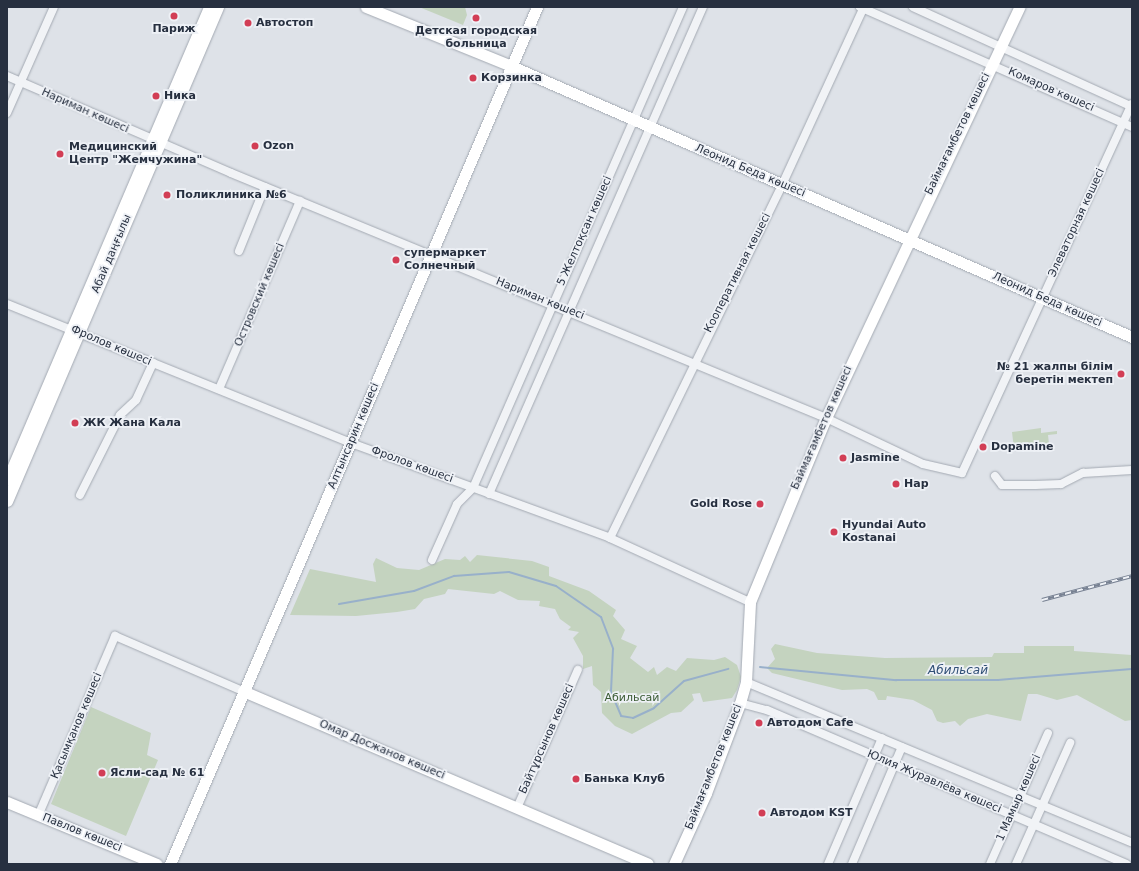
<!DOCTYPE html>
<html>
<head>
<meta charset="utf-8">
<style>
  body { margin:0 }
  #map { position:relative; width:1139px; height:871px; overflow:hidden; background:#dee2e8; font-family:"DejaVu Sans",sans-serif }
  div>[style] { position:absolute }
  .green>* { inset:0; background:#c4d3bf }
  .stream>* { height:2px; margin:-1px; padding:0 1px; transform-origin:1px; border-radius:1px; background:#98b0ca }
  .roads { filter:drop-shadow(0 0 1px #a3a9b2) drop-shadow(0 0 1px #a3a9b2) }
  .street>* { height:8px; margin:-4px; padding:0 4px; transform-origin:4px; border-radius:4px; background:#f1f3f6 }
  .secondary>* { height:11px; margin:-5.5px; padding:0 5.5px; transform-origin:5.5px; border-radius:5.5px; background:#fff }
  .rail>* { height:3.5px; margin-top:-1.75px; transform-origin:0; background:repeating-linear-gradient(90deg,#eef1f6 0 6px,#778192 0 12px); box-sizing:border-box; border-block:1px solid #778192 }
  .dots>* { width:11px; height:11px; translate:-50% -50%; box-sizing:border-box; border:2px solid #eef1f6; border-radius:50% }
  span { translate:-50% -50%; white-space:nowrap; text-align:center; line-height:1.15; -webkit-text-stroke:3.5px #eef1f6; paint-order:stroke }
  .poi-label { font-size:11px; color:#273040; font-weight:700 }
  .left { translate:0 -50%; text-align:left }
  .right { translate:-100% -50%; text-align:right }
  .street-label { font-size:11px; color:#273040 }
  .park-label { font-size:11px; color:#3b5c34 }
  .water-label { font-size:12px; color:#304f75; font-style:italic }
  .frame { position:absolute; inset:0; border:8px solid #273040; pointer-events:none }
</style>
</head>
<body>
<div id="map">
  <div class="green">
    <i style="clip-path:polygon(419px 7px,465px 7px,467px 15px,463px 25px)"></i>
    <i style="clip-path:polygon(1041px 428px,1041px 433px,1057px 431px,1057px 434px,1048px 435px,1049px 444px,1014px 449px,1012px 432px)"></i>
    <i style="clip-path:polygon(477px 555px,532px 561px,549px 567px,549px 576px,589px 591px,616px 610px,613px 616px,625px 630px,621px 639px,637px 646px,630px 658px,648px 672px,654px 667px,657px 675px,667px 667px,676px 671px,687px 658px,714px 660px,725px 657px,737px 665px,741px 677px,737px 690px,732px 698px,703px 702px,700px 693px,692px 694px,694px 700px,681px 712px,671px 713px,632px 734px,615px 726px,602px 713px,601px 692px,593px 685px,592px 666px,583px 669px,583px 656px,573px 638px,579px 632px,568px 630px,571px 627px,560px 619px,555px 609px,539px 606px,540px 601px,518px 600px,500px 591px,494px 594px,448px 589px,445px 594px,424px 599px,415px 609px,397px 612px,356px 616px,290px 615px,310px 569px,376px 582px,373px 564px,376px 558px,397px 568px,419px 570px,445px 559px,460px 560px,465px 556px,470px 562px)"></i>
    <i style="clip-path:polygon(775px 644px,817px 653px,885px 658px,992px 657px,994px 653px,1024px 653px,1024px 646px,1074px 646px,1074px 651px,1132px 655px,1132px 720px,1125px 721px,1077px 695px,1057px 700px,1037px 694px,1028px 694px,1021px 721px,987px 714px,968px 719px,960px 726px,955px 721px,943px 723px,937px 721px,932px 710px,913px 700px,887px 696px,886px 700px,878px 700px,874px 692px,867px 689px,842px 690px,772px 673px,767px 668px,775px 659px,771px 649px)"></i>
    <i style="clip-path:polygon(91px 707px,151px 733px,147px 755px,158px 760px,126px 836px,51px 804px)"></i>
  </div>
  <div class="stream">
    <i style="left:339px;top:604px;width:76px;rotate:-9.8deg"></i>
    <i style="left:414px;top:591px;width:43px;rotate:-20.6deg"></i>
    <i style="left:454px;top:576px;width:55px;rotate:-4.2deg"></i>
    <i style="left:509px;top:572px;width:49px;rotate:16.6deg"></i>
    <i style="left:556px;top:586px;width:55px;rotate:34.6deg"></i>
    <i style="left:601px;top:617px;width:34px;rotate:69deg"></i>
    <i style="left:613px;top:649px;width:43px;rotate:92.7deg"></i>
    <i style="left:611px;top:692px;width:26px;rotate:67deg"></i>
    <i style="left:621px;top:716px;width:12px;rotate:9deg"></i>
    <i style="left:633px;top:718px;width:23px;rotate:-25deg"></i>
    <i style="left:654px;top:708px;width:40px;rotate:-42deg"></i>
    <i style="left:684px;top:681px;width:46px;rotate:-15.3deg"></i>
    <i style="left:760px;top:667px;width:137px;rotate:5.5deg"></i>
    <i style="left:896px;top:680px;width:102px"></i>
    <i style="left:998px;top:680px;width:134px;rotate:-4.7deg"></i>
  </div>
  <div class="roads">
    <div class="street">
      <i style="left:860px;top:7px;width:297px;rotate:23.8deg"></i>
      <i style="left:913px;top:7px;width:241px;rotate:24.5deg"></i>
      <i style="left:7px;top:76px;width:244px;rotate:23.4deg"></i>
      <i style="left:231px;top:173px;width:643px;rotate:22.38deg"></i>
      <i style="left:826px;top:418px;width:107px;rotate:25.4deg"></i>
      <i style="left:923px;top:464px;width:40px;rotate:13deg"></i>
      <i style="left:962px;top:473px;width:406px;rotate:-65.3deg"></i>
      <i style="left:7px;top:113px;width:116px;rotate:-66.1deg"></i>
      <i style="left:239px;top:251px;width:69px;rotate:-67.9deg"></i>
      <i style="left:7px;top:304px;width:371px;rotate:22deg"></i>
      <i style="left:351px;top:443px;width:276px;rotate:20.1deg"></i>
      <i style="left:610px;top:538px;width:154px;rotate:24.6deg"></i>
      <i style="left:219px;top:389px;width:205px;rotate:-66.7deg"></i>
      <i style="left:995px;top:476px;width:11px;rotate:52deg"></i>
      <i style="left:1002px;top:485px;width:33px"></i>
      <i style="left:1035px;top:485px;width:26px;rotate:-2deg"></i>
      <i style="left:1061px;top:484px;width:25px;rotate:-27deg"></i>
      <i style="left:1083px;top:473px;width:49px;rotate:-3.5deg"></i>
      <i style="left:489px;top:494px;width:532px;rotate:-66.28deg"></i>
      <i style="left:80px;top:495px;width:89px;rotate:-63.4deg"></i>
      <i style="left:120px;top:415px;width:22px;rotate:-43deg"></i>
      <i style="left:136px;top:400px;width:41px;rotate:-65.3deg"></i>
      <i style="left:610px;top:538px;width:393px;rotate:-64deg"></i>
      <i style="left:782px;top:185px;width:196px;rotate:-65.3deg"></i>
      <i style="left:432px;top:560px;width:61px;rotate:-65.9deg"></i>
      <i style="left:457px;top:504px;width:23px;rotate:-45deg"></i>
      <i style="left:473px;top:488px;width:525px;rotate:-66.41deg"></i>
      <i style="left:746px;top:682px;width:418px;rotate:22.6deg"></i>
      <i style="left:740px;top:703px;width:28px;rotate:15deg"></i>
      <i style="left:767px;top:710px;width:391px;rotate:23.2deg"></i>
      <i style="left:517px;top:808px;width:151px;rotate:-66.2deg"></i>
      <i style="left:38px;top:816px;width:196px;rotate:-66.8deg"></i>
      <i style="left:115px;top:636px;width:139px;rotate:23.3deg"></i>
      <i style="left:828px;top:864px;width:137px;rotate:-66.8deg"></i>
      <i style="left:852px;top:864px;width:127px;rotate:-66.9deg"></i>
      <i style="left:990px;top:864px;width:143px;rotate:-66.1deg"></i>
      <i style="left:1016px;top:864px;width:133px;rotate:-65.9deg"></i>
    </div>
    <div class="secondary">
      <i style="left:366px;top:7px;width:157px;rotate:22.1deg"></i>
      <i style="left:511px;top:66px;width:678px;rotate:23.58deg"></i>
      <i style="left:7px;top:480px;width:514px;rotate:-66.87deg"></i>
      <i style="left:7px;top:501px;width:537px;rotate:-66.87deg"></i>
      <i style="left:243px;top:691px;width:440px;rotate:23.1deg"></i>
      <i style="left:7px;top:802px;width:162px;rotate:22.5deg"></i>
      <i style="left:170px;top:864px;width:932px;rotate:-66.82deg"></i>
      <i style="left:674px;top:864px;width:78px;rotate:-65.7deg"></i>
      <i style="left:706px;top:793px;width:96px;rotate:-69.3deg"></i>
      <i style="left:740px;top:703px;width:22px;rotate:-74deg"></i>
      <i style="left:746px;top:682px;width:80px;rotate:-87.1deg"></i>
      <i style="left:750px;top:602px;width:199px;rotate:-67.6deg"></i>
      <i style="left:826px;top:418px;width:454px;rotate:-64.8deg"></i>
    </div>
  </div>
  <div class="rail">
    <i style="left:1042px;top:600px;width:93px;rotate:-14.9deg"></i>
  </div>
  <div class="dots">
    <i style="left:174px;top:16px;background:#d23e55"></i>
    <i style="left:476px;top:18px;background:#d23e55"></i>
    <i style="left:248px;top:23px;background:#d23e55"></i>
    <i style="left:473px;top:78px;background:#d23e55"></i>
    <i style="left:156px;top:96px;background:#d23e55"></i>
    <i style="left:255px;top:146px;background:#d23e55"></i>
    <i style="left:60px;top:154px;background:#d23e55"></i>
    <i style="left:167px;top:195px;background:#d23e55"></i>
    <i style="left:396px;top:260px;background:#d23e55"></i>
    <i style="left:1121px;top:374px;background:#d23e55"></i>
    <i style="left:75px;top:423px;background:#d23e55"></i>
    <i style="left:983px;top:447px;background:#d23e55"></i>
    <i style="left:843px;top:458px;background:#d23e55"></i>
    <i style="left:896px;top:484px;background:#d23e55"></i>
    <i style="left:760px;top:504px;background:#d23e55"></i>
    <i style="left:834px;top:532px;background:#d23e55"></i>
    <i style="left:759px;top:723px;background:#d23e55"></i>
    <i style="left:102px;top:773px;background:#d23e55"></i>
    <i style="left:576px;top:779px;background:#d23e55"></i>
    <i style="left:762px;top:813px;background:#d23e55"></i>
  </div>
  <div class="poi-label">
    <span class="left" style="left:256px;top:23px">Автостоп</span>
    <span style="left:174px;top:29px">Париж</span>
    <span style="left:476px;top:38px">Детская городская<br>больница</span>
    <span class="left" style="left:481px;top:78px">Корзинка</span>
    <span class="left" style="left:164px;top:96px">Ника</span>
    <span class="left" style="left:263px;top:146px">Ozon</span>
    <span class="left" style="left:69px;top:154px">Медицинский<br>Центр "Жемчужина"</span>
    <span class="left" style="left:176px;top:195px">Поликлиника №6</span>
    <span class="left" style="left:404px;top:260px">супермаркет<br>Солнечный</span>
    <span class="right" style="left:1113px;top:374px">№ 21 жалпы білім<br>беретін мектеп</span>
    <span class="left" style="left:83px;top:423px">ЖК Жана Кала</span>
    <span class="left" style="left:991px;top:447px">Dopamine</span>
    <span class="left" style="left:851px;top:458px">Jasmine</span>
    <span class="left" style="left:904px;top:484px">Нар</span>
    <span class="right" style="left:752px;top:504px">Gold Rose</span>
    <span class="left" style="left:842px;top:532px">Hyundai Auto<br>Kostanai</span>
    <span class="left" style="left:767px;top:723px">Автодом Cafe</span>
    <span class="left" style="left:110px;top:773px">Ясли-сад № 61</span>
    <span class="left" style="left:584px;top:779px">Банька Клуб</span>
    <span class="left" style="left:770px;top:813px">Автодом KST</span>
  </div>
  <div class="street-label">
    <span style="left:1051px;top:90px;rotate:24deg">Комаров көшесі</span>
    <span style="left:85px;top:111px;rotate:24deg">Нариман көшесі</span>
    <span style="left:958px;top:134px;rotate:-64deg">Баймағамбетов көшесі</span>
    <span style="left:750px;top:171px;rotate:23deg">Леонид Беда көшесі</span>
    <span style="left:1077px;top:223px;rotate:-65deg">Элеваторная көшесі</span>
    <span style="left:585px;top:231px;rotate:-66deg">5 Желтоқсан көшесі</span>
    <span style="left:112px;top:254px;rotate:-67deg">Абай даңғылы</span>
    <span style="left:738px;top:273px;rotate:-63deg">Кооперативная көшесі</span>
    <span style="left:260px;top:295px;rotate:-67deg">Островский көшесі</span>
    <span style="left:540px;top:299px;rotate:22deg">Нариман көшесі</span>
    <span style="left:1047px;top:300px;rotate:24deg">Леонид Беда көшесі</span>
    <span style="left:111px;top:346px;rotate:23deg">Фролов көшесі</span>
    <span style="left:822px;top:428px;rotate:-66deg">Баймағамбетов көшесі</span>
    <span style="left:354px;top:436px;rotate:-67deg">Алтынсарин көшесі</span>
    <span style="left:412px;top:465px;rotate:20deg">Фролов көшесі</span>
    <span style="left:77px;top:726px;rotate:-67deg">Қасымқанов көшесі</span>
    <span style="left:547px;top:739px;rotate:-66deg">Байтұрсынов көшесі</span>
    <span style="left:382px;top:750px;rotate:23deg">Омар Досжанов көшесі</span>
    <span style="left:714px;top:767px;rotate:-68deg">Баймағамбетов көшесі</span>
    <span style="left:934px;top:782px;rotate:23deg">Юлия Журавлёва көшесі</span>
    <span style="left:1019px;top:798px;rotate:-66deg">1 Мамыр көшесі</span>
    <span style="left:82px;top:833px;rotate:22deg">Павлов көшесі</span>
  </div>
  <div class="park-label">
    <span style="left:632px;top:698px">Абильсай</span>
  </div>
  <div class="water-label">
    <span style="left:958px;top:671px">Абильсай</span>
  </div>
  <div class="frame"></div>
</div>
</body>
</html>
